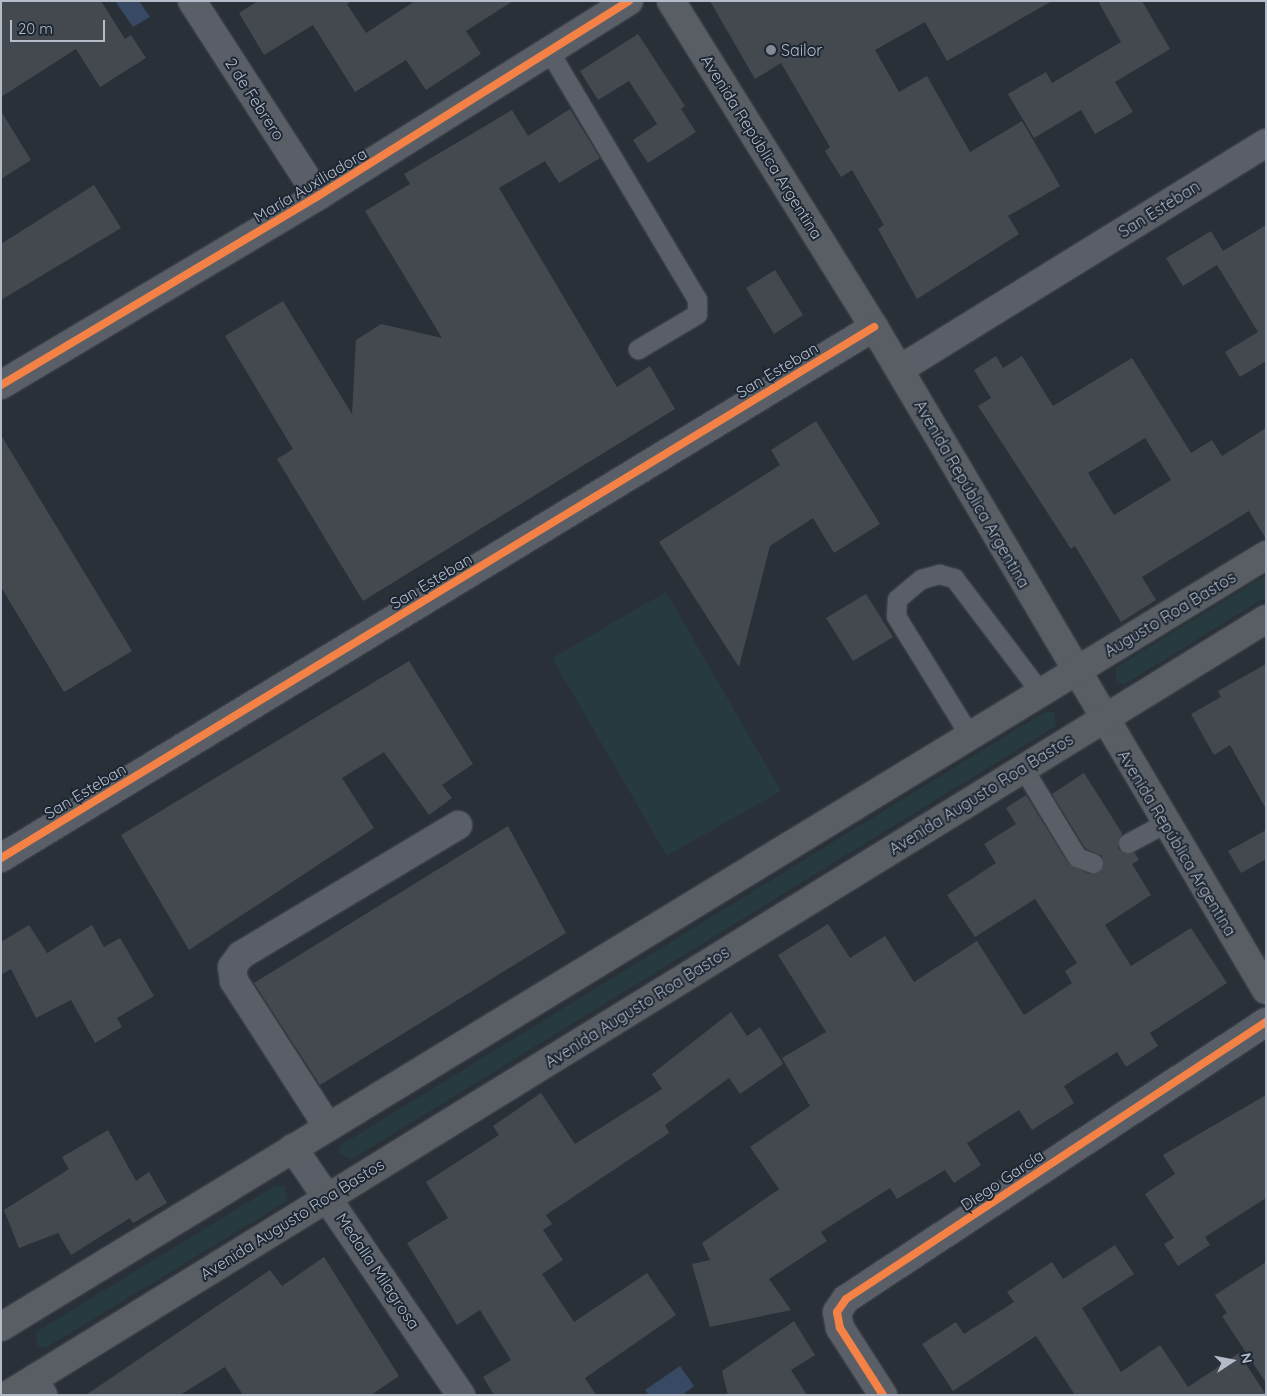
<!DOCTYPE html>
<html>
<head>
<meta charset="utf-8">
<style>
  body { margin:0 }
  #map { position:relative; width:1267px; height:1396px; overflow:hidden; background:#2a3038; font-family:Quicksand,sans-serif }
  div>[style] { position:absolute }
  .green>* { inset:0; background:#273a3e }
  .water>* { inset:0; background:#384963 }
  .building>* { inset:0; background:#444950 }
  .roads { filter:drop-shadow(0 0 1px #484c53) drop-shadow(0 0 1px #484c53) }
  .lane>* { height:19px; margin:-9.5px; padding:0 9.5px; transform-origin:9.5px; border-radius:9.5px; background:#5a5e66 }
  .street>* { height:28px; margin:-14px; padding:0 14px; transform-origin:14px; border-radius:14px; background:#5a5e66 }
  .secondary>* { height:28px; margin:-14px; padding:0 14px; transform-origin:14px; border-radius:14px; background:#595d64 }
  .cycleway>* { height:8px; margin:-4px; padding:0 4px; transform-origin:4px; border-radius:4px; background:#f48246 }
  .dots>* { width:14px; height:14px; translate:-50% -50%; box-sizing:border-box; border:2px solid #1d2633; border-radius:50% }
  span { translate:-50% -50%; white-space:nowrap; text-align:center; line-height:1.15; -webkit-text-stroke:4px #1d2633; paint-order:stroke }
  .poi-label { font-size:16px; color:#b4bcc9 }
  .left { translate:0 -50%; text-align:left }
  .street-label { font-size:16px; color:#b4bcc9 }
  .frame { position:absolute; inset:0; border:2px solid #b4bcc9; pointer-events:none }
  .north { position:absolute; left:1207px; top:1336px; width:50px; height:50px; -webkit-text-stroke:4px #1d2633; paint-order:stroke; rotate:79deg; font-size:14px; font-weight:700; line-height:20px; text-align:center; color:#b4bcc9 }
  .north::after { content:''; display:block; margin:auto; width:18px; height:22px; background:#b4bcc9; clip-path:polygon(50% 0,100% 100%,50% 72%,0 100%) }
  .scale { position:absolute; left:10px; top:20px; width:95px; height:22px; box-sizing:border-box; border:2px solid #b4bcc9; border-top:0; padding-left:6px; font-size:15px; line-height:18px; white-space:nowrap; color:#b4bcc9; -webkit-text-stroke:4px #1d2633; paint-order:stroke }
</style>
</head>
<body>
<div id="map">
  <div class="green">
    <i style="clip-path:polygon(1266px 575px,1266px 597px,1125px 684px,1117px 683px,1115px 668px)"></i>
    <i style="clip-path:polygon(666px 592px,781px 791px,667px 856px,552px 658px)"></i>
    <i style="clip-path:polygon(1046px 711px,1054px 712px,1056px 726px,351px 1160px,339px 1153px,341px 1145px)"></i>
    <i style="clip-path:polygon(276px 1185px,285px 1186px,287px 1201px,46px 1348px,38px 1346px,36px 1332px)"></i>
  </div>
  <div class="water">
    <i style="clip-path:polygon(115px 1px,139px 1px,150px 17px,133px 27px)"></i>
    <i style="clip-path:polygon(680px 1366px,694px 1386px,682px 1395px,649px 1395px,645px 1390px)"></i>
  </div>
  <div class="building">
    <i style="clip-path:polygon(1px 1px,101px 1px,125px 39px,131px 35px,146px 58px,100px 87px,76px 49px,1px 97px)"></i>
    <i style="clip-path:polygon(258px 1px,352px 1px,347px 4px,366px 33px,415px 1px,513px 1px,466px 31px,481px 54px,426px 90px,406px 60px,355px 92px,313px 25px,264px 55px,239px 13px)"></i>
    <i style="clip-path:polygon(710px 1px,1052px 1px,947px 61px,925px 22px,875px 50px,899px 92px,927px 76px,970px 152px,1022px 121px,1060px 186px,1008px 216px,1019px 234px,917px 299px,878px 229px,884px 225px,852px 170px,841px 177px,825px 151px,830px 147px,781px 63px,755px 79px)"></i>
    <i style="clip-path:polygon(1098px 1px,1142px 1px,1170px 49px,1115px 82px,1133px 112px,1095px 134px,1081px 110px,1034px 138px,1008px 94px,1046px 72px,1052px 83px,1121px 42px)"></i>
    <i style="clip-path:polygon(638px 34px,685px 106px,681px 109px,696px 132px,648px 163px,633px 140px,657px 124px,629px 81px,598px 100px,580px 71px)"></i>
    <i style="clip-path:polygon(570px 109px,600px 158px,559px 183px,545px 161px,499px 188px,617px 387px,650px 366px,675px 409px,363px 601px,277px 459px,293px 449px,225px 336px,283px 301px,352px 414px,356px 340px,381px 324px,442px 338px,365px 211px,410px 184px,404px 174px,512px 110px,528px 136px)"></i>
    <i style="clip-path:polygon(1px 111px,31px 160px,1px 179px)"></i>
    <i style="clip-path:polygon(94px 185px,121px 228px,1px 300px,1px 244px)"></i>
    <i style="clip-path:polygon(1266px 225px,1266px 361px,1240px 377px,1225px 352px,1258px 332px,1217px 265px,1183px 286px,1166px 258px,1211px 231px,1223px 251px)"></i>
    <i style="clip-path:polygon(775px 270px,803px 315px,774px 334px,746px 288px)"></i>
    <i style="clip-path:polygon(evenodd,996px 356px,1003px 368px,1022px 356px,1053px 406px,1132px 358px,1191px 453px,1212px 440px,1222px 456px,1266px 428px,1266px 539px,1249px 511px,1142px 577px,1156px 600px,1121px 622px,1075px 546px,1071px 549px,978px 406px,991px 398px,974px 370px,996px 356px,1145px 438px,1171px 480px,1114px 515px,1088px 473px,1145px 438px)"></i>
    <i style="clip-path:polygon(816px 421px,880px 524px,834px 553px,813px 518px,770px 546px,739px 667px,659px 542px,780px 465px,771px 450px)"></i>
    <i style="clip-path:polygon(1px 435px,132px 651px,64px 692px,1px 587px)"></i>
    <i style="clip-path:polygon(866px 594px,893px 637px,853px 661px,826px 618px)"></i>
    <i style="clip-path:polygon(409px 661px,473px 764px,442px 785px,452px 798px,429px 815px,384px 752px,342px 778px,374px 828px,189px 950px,121px 835px)"></i>
    <i style="clip-path:polygon(1266px 664px,1266px 809px,1230px 745px,1214px 755px,1191px 714px,1221px 697px,1218px 691px)"></i>
    <i style="clip-path:polygon(1084px 773px,1122px 833px,1118px 849px,1134px 852px,1139px 860px,1132px 864px,1151px 895px,1105px 925px,1131px 966px,1191px 928px,1227px 983px,1150px 1033px,1158px 1046px,1126px 1067px,1117px 1052px,1064px 1086px,1074px 1103px,1032px 1130px,1019px 1110px,967px 1143px,981px 1165px,954px 1183px,945px 1170px,897px 1199px,890px 1188px,821px 1232px,827px 1241px,769px 1279px,791px 1310px,710px 1327px,692px 1264px,710px 1260px,702px 1243px,779px 1189px,750px 1147px,810px 1106px,782px 1058px,826px 1032px,778px 955px,828px 924px,850px 958px,885px 936px,914px 982px,977px 941px,1024px 1015px,1072px 983px,1065px 971px,1077px 963px,1035px 899px,975px 937px,947px 895px,996px 863px,984px 844px,1016px 824px,1006px 808px,1026px 795px,1068px 863px,1089px 874px,1100px 871px,1102px 856px,1085px 848px,1052px 794px)"></i>
    <i style="clip-path:polygon(508px 826px,566px 933px,320px 1085px,254px 983px)"></i>
    <i style="clip-path:polygon(1266px 830px,1266px 859px,1241px 873px,1228px 851px)"></i>
    <i style="clip-path:polygon(29px 925px,47px 953px,92px 925px,104px 947px,120px 938px,154px 996px,117px 1018px,122px 1027px,95px 1043px,71px 1000px,36px 1018px,11px 969px,1px 975px,1px 942px)"></i>
    <i style="clip-path:polygon(731px 1012px,747px 1036px,760px 1027px,783px 1064px,740px 1094px,729px 1078px,665px 1125px,669px 1133px,546px 1215px,552px 1224px,543px 1230px,563px 1260px,542px 1274px,574px 1322px,647px 1273px,676px 1315px,585px 1378px,596px 1395px,494px 1395px,483px 1377px,511px 1360px,480px 1310px,457px 1325px,407px 1243px,448px 1218px,426px 1182px,499px 1135px,493px 1126px,541px 1093px,575px 1144px,662px 1089px,652px 1074px)"></i>
    <i style="clip-path:polygon(1266px 1095px,1266px 1198px,1205px 1237px,1210px 1245px,1178px 1266px,1164px 1244px,1174px 1238px,1145px 1194px,1175px 1174px,1163px 1155px)"></i>
    <i style="clip-path:polygon(108px 1130px,136px 1181px,149px 1172px,167px 1203px,133px 1223px,130px 1218px,71px 1255px,58px 1233px,19px 1248px,4px 1210px,69px 1169px,62px 1157px)"></i>
    <i style="clip-path:polygon(1115px 1245px,1134px 1274px,1082px 1308px,1121px 1372px,1160px 1345px,1188px 1387px,1239px 1353px,1266px 1395px,1075px 1395px,1036px 1336px,953px 1391px,922px 1344px,956px 1322px,964px 1334px,1014px 1302px,1007px 1292px,1052px 1262px,1063px 1279px)"></i>
    <i style="clip-path:polygon(324px 1257px,399px 1376px,371px 1395px,243px 1395px,225px 1367px,180px 1395px,86px 1395px,270px 1270px,282px 1286px)"></i>
    <i style="clip-path:polygon(1266px 1262px,1266px 1383px,1222px 1316px,1227px 1313px,1215px 1295px)"></i>
    <i style="clip-path:polygon(794px 1321px,815px 1355px,791px 1370px,807px 1395px,728px 1395px,722px 1371px)"></i>
  </div>
  <div class="roads">
    <div class="lane">
      <i style="left:549px;top:51px;width:289px;rotate:59.2deg"></i>
      <i style="left:697px;top:299px;width:15px;rotate:90deg"></i>
      <i style="left:697px;top:314px;width:69px;rotate:149.3deg"></i>
      <i style="left:970px;top:736px;width:141px;rotate:-121.7deg"></i>
      <i style="left:896px;top:616px;width:17px;rotate:-87deg"></i>
      <i style="left:897px;top:599px;width:31px;rotate:-40deg"></i>
      <i style="left:921px;top:579px;width:19px;rotate:-16deg"></i>
      <i style="left:939px;top:574px;width:16px;rotate:15deg"></i>
      <i style="left:954px;top:578px;width:144px;rotate:52.9deg"></i>
      <i style="left:1023px;top:768px;width:104px;rotate:58.8deg"></i>
      <i style="left:1077px;top:857px;width:17px;rotate:21deg"></i>
      <i style="left:1128px;top:843px;width:42px;rotate:-28.4deg"></i>
    </div>
    <div class="street">
      <i style="left:192px;top:1px;width:232px;rotate:57.1deg"></i>
      <i style="left:900px;top:369px;width:430px;rotate:-31.7deg"></i>
      <i style="left:1px;top:385px;width:369px;rotate:-30.8deg"></i>
      <i style="left:318px;top:196px;width:367px;rotate:-32.1deg"></i>
      <i style="left:1px;top:858px;width:1022px;rotate:-31.31deg"></i>
      <i style="left:328px;top:1127px;width:174px;rotate:-122.8deg"></i>
      <i style="left:234px;top:981px;width:14px;rotate:-98deg"></i>
      <i style="left:232px;top:967px;width:15px;rotate:-53deg"></i>
      <i style="left:241px;top:955px;width:253px;rotate:-30.9deg"></i>
      <i style="left:293px;top:1148px;width:299px;rotate:55.8deg"></i>
      <i style="left:33px;top:1380px;width:18px;rotate:56deg"></i>
      <i style="left:883px;top:1395px;width:80px;rotate:-122.7deg"></i>
      <i style="left:840px;top:1328px;width:16px;rotate:-101deg"></i>
      <i style="left:837px;top:1312px;width:16px;rotate:-55deg"></i>
      <i style="left:846px;top:1299px;width:503px;rotate:-33.41deg"></i>
    </div>
    <div class="secondary">
      <i style="left:671px;top:1px;width:384px;rotate:58.1deg"></i>
      <i style="left:874px;top:327px;width:770px;rotate:59.41deg"></i>
      <i style="left:1px;top:1327px;width:1482px;rotate:-31.39deg"></i>
      <i style="left:8px;top:1395px;width:1478px;rotate:-31.67deg"></i>
    </div>
  </div>
  <div class="cycleway">
    <i style="left:1px;top:385px;width:369px;rotate:-30.8deg"></i>
    <i style="left:318px;top:196px;width:367px;rotate:-32.1deg"></i>
    <i style="left:1px;top:858px;width:1022px;rotate:-31.31deg"></i>
    <i style="left:883px;top:1395px;width:80px;rotate:-122.7deg"></i>
    <i style="left:840px;top:1328px;width:16px;rotate:-101deg"></i>
    <i style="left:837px;top:1312px;width:16px;rotate:-55deg"></i>
    <i style="left:846px;top:1299px;width:503px;rotate:-33.41deg"></i>
  </div>
  <div class="dots">
    <i style="left:771px;top:50px;background:#848b96"></i>
  </div>
  <div class="poi-label">
    <span class="left" style="left:781px;top:50px">Sailor</span>
  </div>
  <div class="street-label">
    <span style="left:255px;top:99px;rotate:57deg">2 de Febrero</span>
    <span style="left:762px;top:147px;rotate:58deg">Avenida República Argentina</span>
    <span style="left:310px;top:185px;rotate:-31deg">María Auxiliadora</span>
    <span style="left:1159px;top:209px;rotate:-32deg">San Esteban</span>
    <span style="left:777px;top:370px;rotate:-31deg">San Esteban</span>
    <span style="left:972px;top:494px;rotate:60deg">Avenida República Argentina</span>
    <span style="left:431px;top:581px;rotate:-31deg">San Esteban</span>
    <span style="left:1170px;top:614px;rotate:-31deg">Augusto Roa Bastos</span>
    <span style="left:85px;top:791px;rotate:-31deg">San Esteban</span>
    <span style="left:981px;top:794px;rotate:-32deg">Avenida Augusto Roa Bastos</span>
    <span style="left:1177px;top:843px;rotate:59deg">Avenida República Argentina</span>
    <span style="left:637px;top:1007px;rotate:-32deg">Avenida Augusto Roa Bastos</span>
    <span style="left:1002px;top:1180px;rotate:-34deg">Diego García</span>
    <span style="left:292px;top:1219px;rotate:-32deg">Avenida Augusto Roa Bastos</span>
    <span style="left:378px;top:1271px;rotate:56deg">Medalla Milagrosa</span>
  </div>
  <div class="frame"></div>
  <div class="north">N</div>
  <div class="scale">20 m</div>
</div>
</body>
</html>
